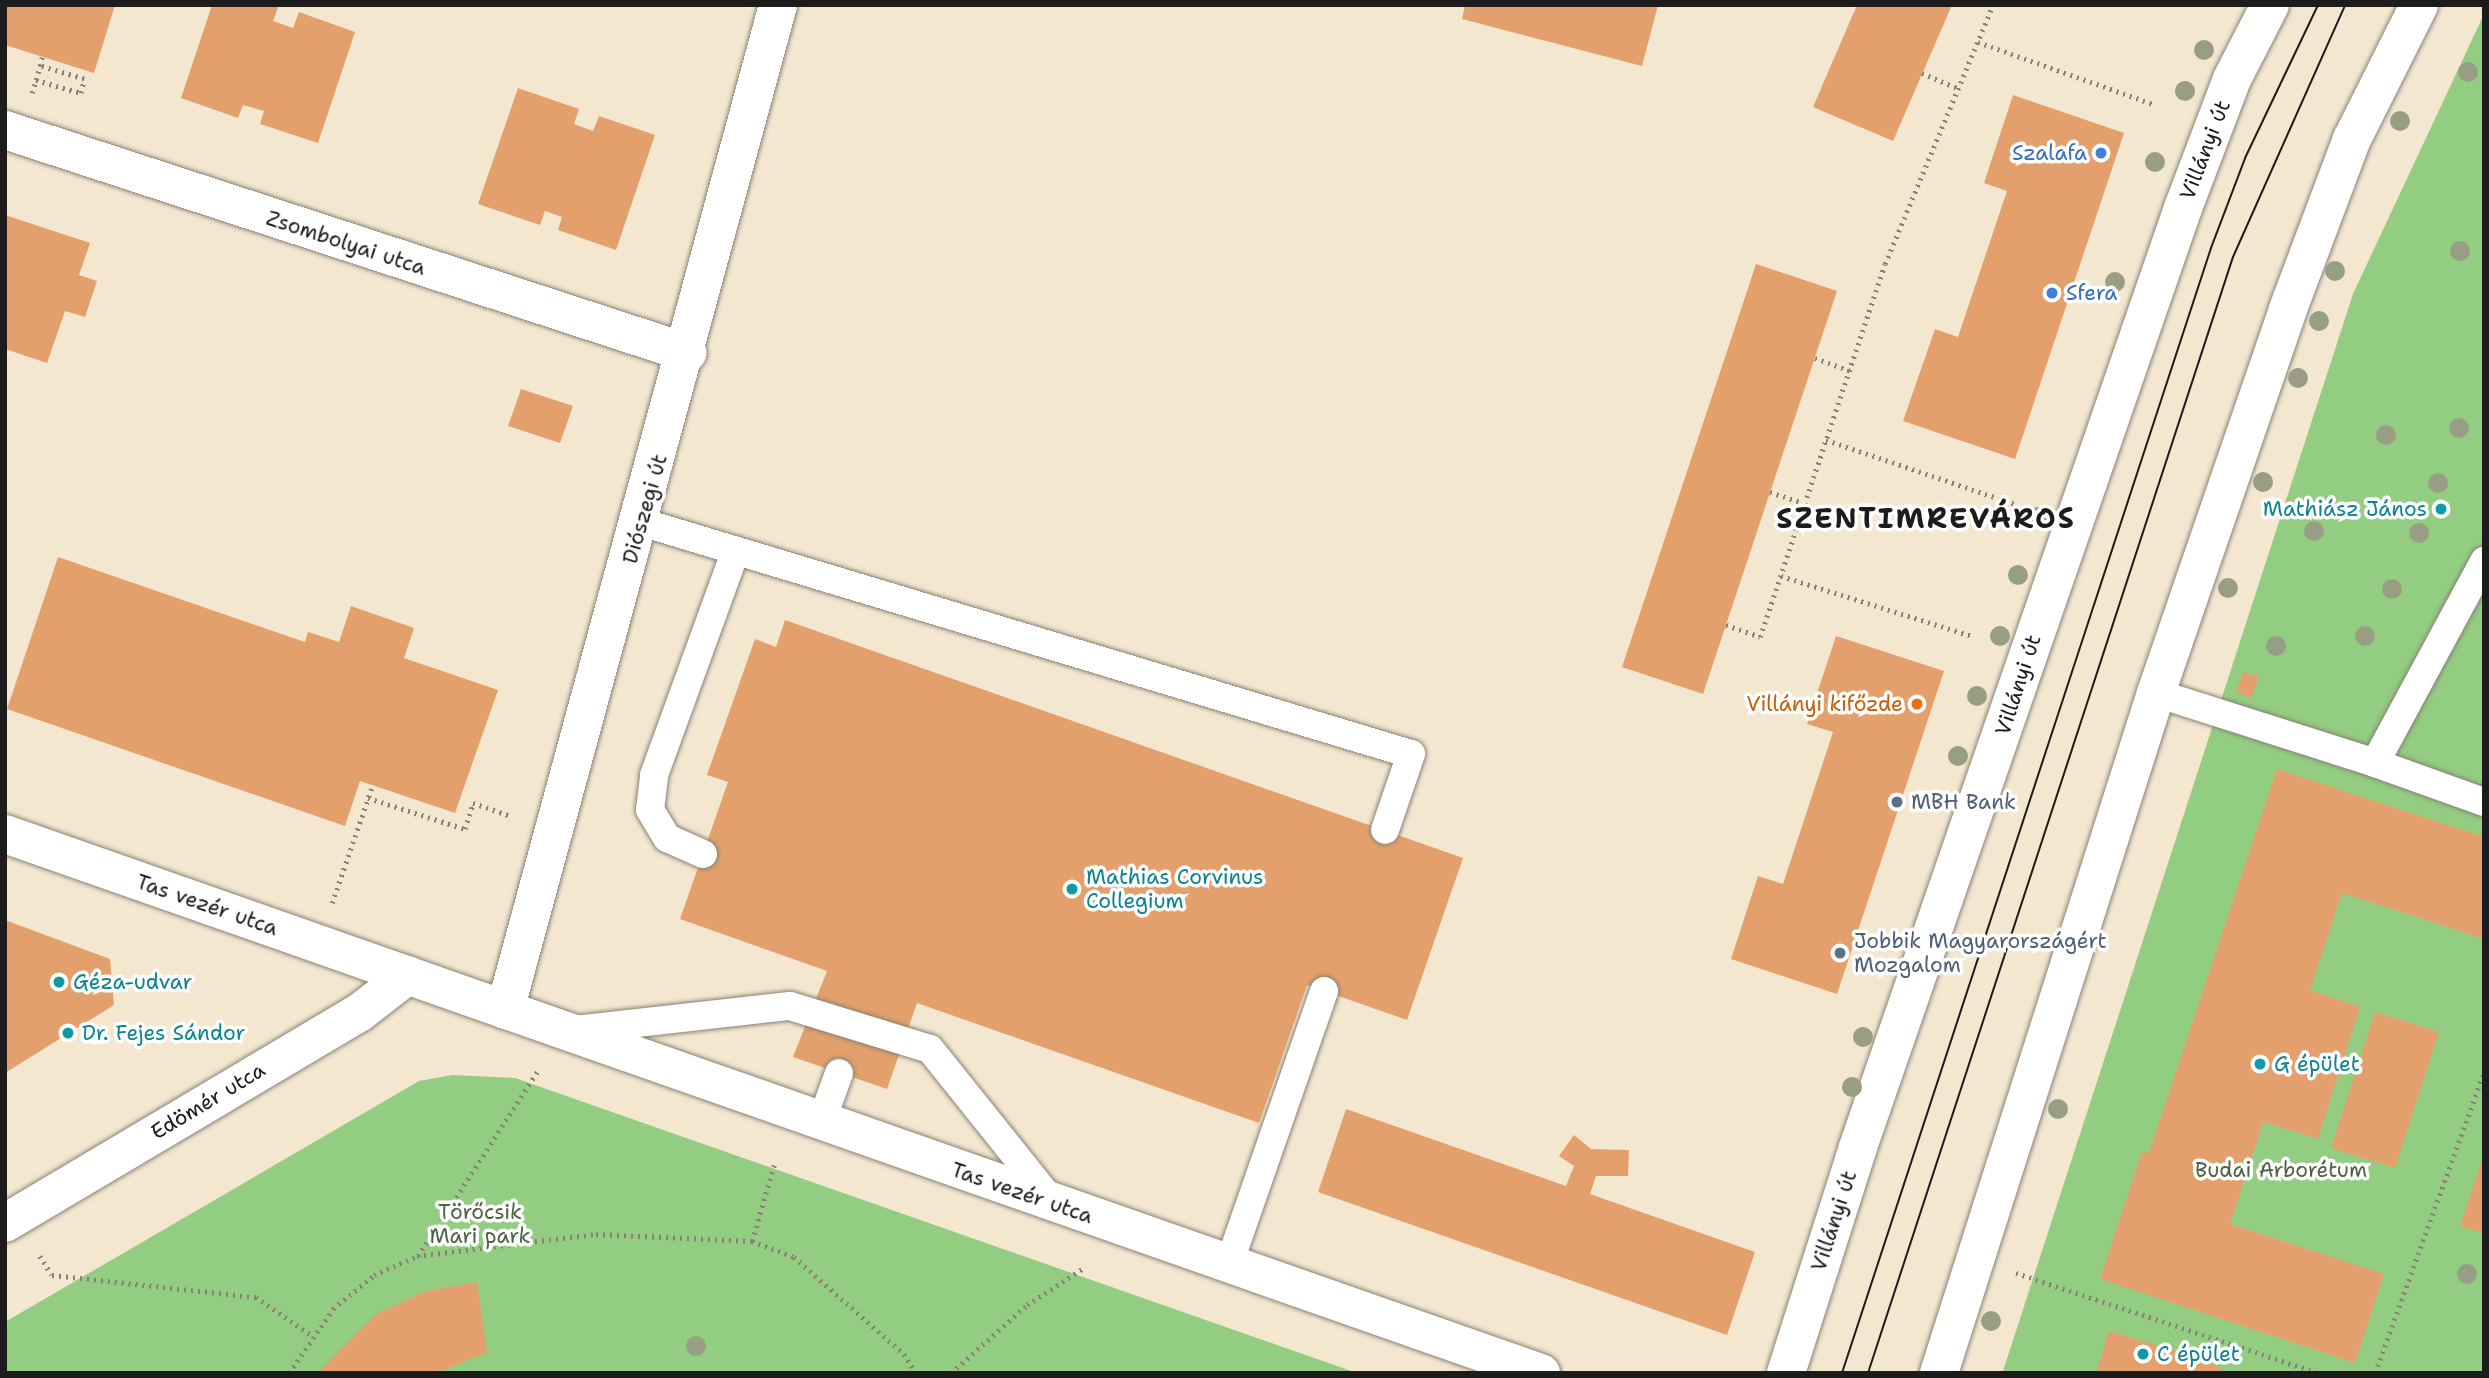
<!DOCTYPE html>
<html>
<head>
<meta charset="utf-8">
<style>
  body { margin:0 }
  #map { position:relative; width:2489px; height:1378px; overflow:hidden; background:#f4e7d0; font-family:"Shantell Sans",sans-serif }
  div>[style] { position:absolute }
  .green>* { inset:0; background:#93cd81 }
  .building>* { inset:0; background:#e4a06c }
  .path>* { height:4.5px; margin-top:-2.25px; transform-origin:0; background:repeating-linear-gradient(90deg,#888276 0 2px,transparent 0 7px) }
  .roads { filter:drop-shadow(0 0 2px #888276) drop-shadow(0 0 2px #888276) }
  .service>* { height:28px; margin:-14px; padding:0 14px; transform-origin:14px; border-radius:14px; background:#fff }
  .minor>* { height:38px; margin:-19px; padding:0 19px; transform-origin:19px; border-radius:19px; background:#fff }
  .tertiary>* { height:38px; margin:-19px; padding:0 19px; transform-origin:19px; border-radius:19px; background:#fff }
  .tram>* { height:2px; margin:-1px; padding:0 1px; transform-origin:1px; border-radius:1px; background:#1c1c1c }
  .trees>* { width:20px; height:20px; margin:-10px; border-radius:50%; background:#989e83 }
  .dots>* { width:19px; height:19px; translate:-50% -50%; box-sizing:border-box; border:4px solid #fff; border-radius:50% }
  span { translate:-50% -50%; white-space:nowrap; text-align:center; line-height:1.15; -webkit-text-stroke:7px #fff; paint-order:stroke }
  .street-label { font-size:21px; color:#1c1c1c }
  .shop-label { font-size:21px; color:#366cbe }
  .right { translate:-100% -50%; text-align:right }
  .left { translate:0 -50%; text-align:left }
  .culture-label { font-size:21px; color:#0d838f }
  .food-label { font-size:21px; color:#c56008 }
  .service-label { font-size:21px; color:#4e5e75 }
  .park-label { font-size:21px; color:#4c6344 }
  .district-label { font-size:28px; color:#1c1c1c; font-weight:700; letter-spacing:2px }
  .frame { position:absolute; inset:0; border:7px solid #1c1c1c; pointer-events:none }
</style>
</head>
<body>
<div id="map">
  <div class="green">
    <i style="clip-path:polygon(2484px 14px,2484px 1373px,2003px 1371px,2353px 294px)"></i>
    <i style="clip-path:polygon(452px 1075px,515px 1078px,1357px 1373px,5px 1373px,5px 1322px,419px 1081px)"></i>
  </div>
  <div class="building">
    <i style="clip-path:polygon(5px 5px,115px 5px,94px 73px,5px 45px)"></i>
    <i style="clip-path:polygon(212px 5px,279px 5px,273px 21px,293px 28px,299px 12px,355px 32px,318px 143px,260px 124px,264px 111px,243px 105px,238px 118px,181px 98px)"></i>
    <i style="clip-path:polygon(1465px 5px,1658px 5px,1642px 66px,1462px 19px)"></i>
    <i style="clip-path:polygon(1857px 5px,1952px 5px,1893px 141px,1813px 107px)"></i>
    <i style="clip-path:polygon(518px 88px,579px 109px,574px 124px,593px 131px,599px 116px,655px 135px,616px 250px,558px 230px,562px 217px,545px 211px,540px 225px,478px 204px)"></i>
    <i style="clip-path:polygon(2013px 95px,2124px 133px,2015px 459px,1903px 421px,1935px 329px,1958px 337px,2007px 191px,1984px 183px)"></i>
    <i style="clip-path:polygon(5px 215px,90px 243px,79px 275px,97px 281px,85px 317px,65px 311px,47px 363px,5px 349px)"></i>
    <i style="clip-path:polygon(1756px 264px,1837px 291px,1703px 694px,1622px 667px)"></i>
    <i style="clip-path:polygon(521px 389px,573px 406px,560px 443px,508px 426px)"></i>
    <i style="clip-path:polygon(58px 557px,305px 642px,308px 632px,339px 642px,351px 606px,414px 628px,404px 658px,498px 690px,455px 813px,360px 781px,345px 826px,7px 709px)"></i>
    <i style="clip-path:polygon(785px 620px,1463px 858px,1407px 1020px,1307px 985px,1259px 1123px,917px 1003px,887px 1089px,793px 1057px,827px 971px,680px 919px,728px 782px,707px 775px,755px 639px,776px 647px)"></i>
    <i style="clip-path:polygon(1836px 636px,1944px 671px,1837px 994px,1731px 959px,1758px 876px,1783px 884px,1833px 732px,1807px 724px)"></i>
    <i style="clip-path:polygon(2243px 672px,2259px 677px,2251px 698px,2236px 692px)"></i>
    <i style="clip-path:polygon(2277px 769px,2484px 837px,2484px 939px,2342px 893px,2310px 990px,2360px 1007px,2318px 1139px,2263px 1122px,2230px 1224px,2384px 1274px,2355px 1363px,2100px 1279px,2142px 1151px,2149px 1153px)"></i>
    <i style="clip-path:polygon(5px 920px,110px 959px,114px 1005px,5px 1073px)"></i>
    <i style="clip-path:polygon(2375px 1012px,2439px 1032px,2395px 1168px,2331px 1148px)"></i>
    <i style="clip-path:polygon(1346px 1109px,1566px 1186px,1574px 1166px,1559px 1156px,1574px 1135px,1591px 1149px,1629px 1150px,1628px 1176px,1596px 1176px,1590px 1194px,1755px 1252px,1727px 1335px,1318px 1192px)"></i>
    <i style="clip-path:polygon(2484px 1154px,2484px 1234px,2460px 1226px)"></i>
    <i style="clip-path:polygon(477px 1282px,487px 1352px,437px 1373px,318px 1373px,376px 1314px,426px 1291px)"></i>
    <i style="clip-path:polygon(2109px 1331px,2208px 1361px,2227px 1373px,2096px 1373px)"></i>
  </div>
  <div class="path">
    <i style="left:1978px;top:42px;width:186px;rotate:19.5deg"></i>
    <i style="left:1922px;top:73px;width:39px;rotate:23deg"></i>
    <i style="left:36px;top:80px;width:15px;rotate:-74deg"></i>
    <i style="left:32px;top:93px;width:14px;rotate:-73deg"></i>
    <i style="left:36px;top:80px;width:47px;rotate:16.1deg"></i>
    <i style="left:81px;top:93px;width:14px;rotate:-78deg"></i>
    <i style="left:84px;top:79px;width:46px;rotate:-163.5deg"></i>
    <i style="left:40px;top:66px;width:9px;rotate:-77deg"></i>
    <i style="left:1815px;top:358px;width:37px;rotate:20deg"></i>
    <i style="left:1826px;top:440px;width:200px;rotate:18.7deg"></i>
    <i style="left:1770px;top:492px;width:36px;rotate:18deg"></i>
    <i style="left:1781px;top:576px;width:200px;rotate:17.4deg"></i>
    <i style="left:1726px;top:625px;width:36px;rotate:19deg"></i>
    <i style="left:1760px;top:637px;width:393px;rotate:-71.5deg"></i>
    <i style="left:1885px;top:264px;width:281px;rotate:-67.4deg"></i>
    <i style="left:368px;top:798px;width:102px;rotate:17.7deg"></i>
    <i style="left:465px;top:829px;width:27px;rotate:-73deg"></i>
    <i style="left:473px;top:803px;width:39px;rotate:19deg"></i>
    <i style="left:332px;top:903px;width:126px;rotate:-71deg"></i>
    <i style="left:752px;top:1241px;width:82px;rotate:-73.8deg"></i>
    <i style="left:40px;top:1256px;width:22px;rotate:58deg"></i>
    <i style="left:52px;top:1275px;width:205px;rotate:6.2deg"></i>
    <i style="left:256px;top:1297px;width:67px;rotate:34.6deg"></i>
    <i style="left:418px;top:1256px;width:223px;rotate:-57.1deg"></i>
    <i style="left:2016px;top:1273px;width:318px;rotate:18.3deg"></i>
    <i style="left:289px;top:1373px;width:78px;rotate:-55.5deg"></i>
    <i style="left:333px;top:1309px;width:53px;rotate:-39.7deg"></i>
    <i style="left:374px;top:1275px;width:47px;rotate:-23.8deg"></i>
    <i style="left:417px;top:1256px;width:180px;rotate:-7deg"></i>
    <i style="left:596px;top:1234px;width:156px;rotate:2.6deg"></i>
    <i style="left:752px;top:1241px;width:45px;rotate:20.9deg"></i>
    <i style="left:794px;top:1257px;width:147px;rotate:41.4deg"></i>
    <i style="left:904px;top:1354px;width:22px;rotate:58deg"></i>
    <i style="left:951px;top:1373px;width:102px;rotate:-41.8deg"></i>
    <i style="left:1027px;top:1305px;width:66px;rotate:-33.2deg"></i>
    <i style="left:2375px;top:1373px;width:320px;rotate:-70.1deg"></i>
  </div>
  <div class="roads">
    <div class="service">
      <i style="left:641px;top:522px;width:804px;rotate:16.77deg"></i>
      <i style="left:1411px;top:754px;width:80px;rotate:108.9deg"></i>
      <i style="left:2156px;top:693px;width:230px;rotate:17.7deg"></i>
      <i style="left:2375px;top:763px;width:230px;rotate:-61.6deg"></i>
      <i style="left:2375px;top:763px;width:116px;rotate:19.7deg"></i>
      <i style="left:703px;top:854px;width:39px;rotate:-156deg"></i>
      <i style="left:667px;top:838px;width:33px;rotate:-121deg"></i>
      <i style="left:650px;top:810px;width:35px;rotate:-83deg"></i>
      <i style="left:654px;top:775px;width:237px;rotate:-70deg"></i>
      <i style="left:575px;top:1030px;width:216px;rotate:-6.4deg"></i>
      <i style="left:790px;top:1006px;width:146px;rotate:17.1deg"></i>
      <i style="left:930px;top:1049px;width:198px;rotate:51.3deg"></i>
      <i style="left:821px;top:1123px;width:53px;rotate:-70.2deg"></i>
      <i style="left:1229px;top:1264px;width:289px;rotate:-70.8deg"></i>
    </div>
    <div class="minor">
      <i style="left:5px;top:130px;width:718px;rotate:18.08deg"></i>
      <i style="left:5px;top:834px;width:1628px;rotate:19.34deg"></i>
      <i style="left:505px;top:1010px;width:1041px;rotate:-74.8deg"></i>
      <i style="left:5px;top:1223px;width:412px;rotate:-30.7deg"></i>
      <i style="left:359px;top:1013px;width:62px;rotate:-37.8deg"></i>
    </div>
    <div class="tertiary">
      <i style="left:1786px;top:1373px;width:234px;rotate:-72.3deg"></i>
      <i style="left:1857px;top:1150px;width:997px;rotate:-70.91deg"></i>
      <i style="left:2183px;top:208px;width:138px;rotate:-69.2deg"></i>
      <i style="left:2232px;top:79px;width:83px;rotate:-62.8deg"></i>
      <i style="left:1939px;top:1373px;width:714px;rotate:-72.3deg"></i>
      <i style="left:2156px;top:693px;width:406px;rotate:-71deg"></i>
      <i style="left:2288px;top:309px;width:182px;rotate:-69.4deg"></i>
      <i style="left:2352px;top:139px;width:150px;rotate:-63.4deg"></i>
    </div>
  </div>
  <div class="tram">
    <i style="left:1842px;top:1373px;width:1184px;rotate:-71.84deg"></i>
    <i style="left:2211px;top:248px;width:98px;rotate:-69.2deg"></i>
    <i style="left:2246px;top:156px;width:167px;rotate:-64.5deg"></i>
    <i style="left:1868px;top:1373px;width:1174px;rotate:-71.89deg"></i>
    <i style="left:2233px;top:257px;width:276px;rotate:-66deg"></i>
  </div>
  <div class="trees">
    <i style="left:2204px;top:50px"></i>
    <i style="left:2468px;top:72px"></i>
    <i style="left:2185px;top:91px"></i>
    <i style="left:2400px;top:121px"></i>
    <i style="left:2155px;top:162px"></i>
    <i style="left:2460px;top:251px"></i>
    <i style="left:2335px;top:271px"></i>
    <i style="left:2115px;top:282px"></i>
    <i style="left:2319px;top:321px"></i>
    <i style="left:2298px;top:378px"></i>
    <i style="left:2459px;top:428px"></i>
    <i style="left:2386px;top:435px"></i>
    <i style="left:2263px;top:482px"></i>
    <i style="left:2438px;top:483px"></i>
    <i style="left:2037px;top:517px"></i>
    <i style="left:2314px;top:531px"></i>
    <i style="left:2419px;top:533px"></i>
    <i style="left:2018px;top:575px"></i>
    <i style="left:2228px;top:588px"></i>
    <i style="left:2392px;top:589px"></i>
    <i style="left:2000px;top:636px"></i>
    <i style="left:2365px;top:636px"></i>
    <i style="left:2276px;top:646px"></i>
    <i style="left:1977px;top:696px"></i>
    <i style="left:1958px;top:756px"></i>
    <i style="left:1863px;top:1037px"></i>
    <i style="left:1852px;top:1087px"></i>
    <i style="left:2058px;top:1109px"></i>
    <i style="left:2467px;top:1274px"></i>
    <i style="left:1991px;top:1321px"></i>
    <i style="left:696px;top:1346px"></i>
  </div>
  <div class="dots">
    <i style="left:2101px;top:153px;background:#3f7fe0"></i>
    <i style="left:2052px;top:293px;background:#3f7fe0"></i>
    <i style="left:2441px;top:509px;background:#0f9aa8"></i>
    <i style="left:1917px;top:704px;background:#e8710a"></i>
    <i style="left:1897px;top:802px;background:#5c6f8a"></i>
    <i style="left:1072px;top:889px;background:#0f9aa8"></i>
    <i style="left:1840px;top:953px;background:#5c6f8a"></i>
    <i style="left:59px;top:982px;background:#0f9aa8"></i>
    <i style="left:68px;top:1033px;background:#0f9aa8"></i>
    <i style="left:2260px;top:1064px;background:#0f9aa8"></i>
    <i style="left:2143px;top:1354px;background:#0f9aa8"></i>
  </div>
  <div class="street-label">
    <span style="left:2205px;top:150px;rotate:-69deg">Villányi út</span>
    <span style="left:346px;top:243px;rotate:18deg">Zsombolyai utca</span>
    <span style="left:645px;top:509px;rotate:-74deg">Diószegi út</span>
    <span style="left:2018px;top:685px;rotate:-72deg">Villányi út</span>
    <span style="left:207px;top:905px;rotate:19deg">Tas vezér utca</span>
    <span style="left:208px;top:1101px;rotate:-31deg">Edömér utca</span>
    <span style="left:1022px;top:1193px;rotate:19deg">Tas vezér utca</span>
    <span style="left:1834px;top:1221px;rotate:-72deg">Villányi út</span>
  </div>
  <div class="shop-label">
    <span class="right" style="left:2087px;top:153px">Szalafa</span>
    <span class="left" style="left:2066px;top:293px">Sfera</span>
  </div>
  <div class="culture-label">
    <span class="right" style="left:2427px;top:509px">Mathiász János</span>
    <span class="left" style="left:1086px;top:889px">Mathias Corvinus<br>Collegium</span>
    <span class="left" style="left:73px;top:982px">Géza-udvar</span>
    <span class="left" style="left:82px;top:1033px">Dr. Fejes Sándor</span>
    <span class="left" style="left:2274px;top:1064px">G épület</span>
    <span class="left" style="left:2157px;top:1354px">C épület</span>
  </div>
  <div class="food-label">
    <span class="right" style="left:1903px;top:704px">Villányi kifőzde</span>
  </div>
  <div class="service-label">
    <span class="left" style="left:1911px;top:802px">MBH Bank</span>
    <span class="left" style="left:1854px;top:953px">Jobbik Magyarországért<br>Mozgalom</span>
  </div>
  <div class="park-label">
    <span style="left:2281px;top:1170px">Budai Arborétum</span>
    <span style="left:480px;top:1224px">Törőcsik<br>Mari park</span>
  </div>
  <div class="district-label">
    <span style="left:1926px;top:518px">SZENTIMREVÁROS</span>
  </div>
  <div class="frame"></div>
</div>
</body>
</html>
